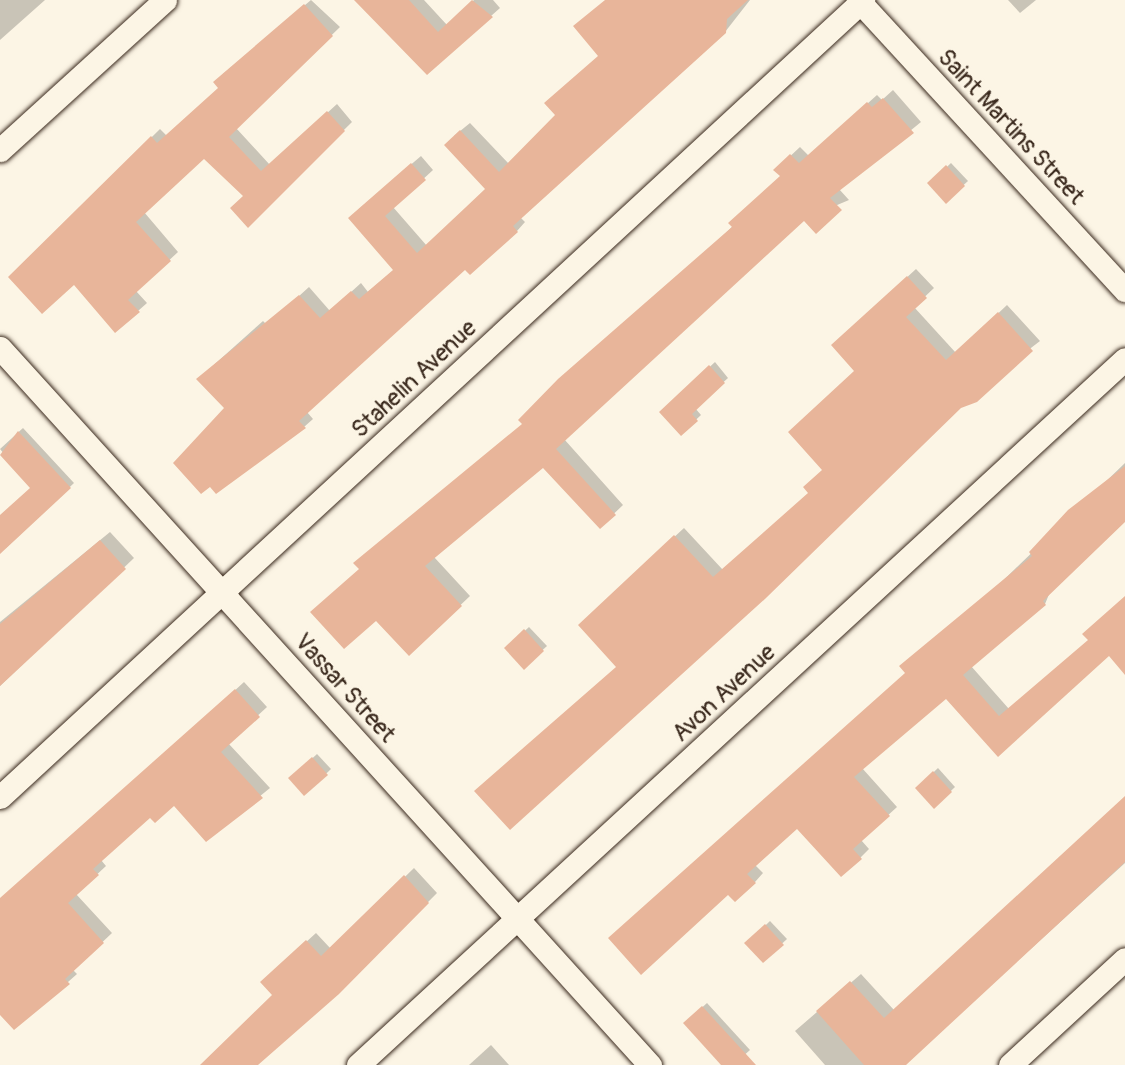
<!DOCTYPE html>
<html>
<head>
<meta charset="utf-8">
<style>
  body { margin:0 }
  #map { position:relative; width:1125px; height:1065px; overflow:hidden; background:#fcf5e5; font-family:Pangolin,sans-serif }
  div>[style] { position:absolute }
  .shadow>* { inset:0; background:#0003 }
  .building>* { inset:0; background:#e8b59a }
  .roads { filter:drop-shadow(0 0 2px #3b2a1e) drop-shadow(0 0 2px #3b2a1e) }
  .minor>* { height:23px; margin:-11.5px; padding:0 11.5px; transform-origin:11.5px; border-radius:11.5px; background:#fcf5e5 }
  span { translate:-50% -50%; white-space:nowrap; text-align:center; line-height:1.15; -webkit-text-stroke:5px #fcf5e5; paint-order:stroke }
  .street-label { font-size:24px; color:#3b2a1e }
</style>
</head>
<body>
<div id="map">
  <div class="shadow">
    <i style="clip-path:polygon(0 0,45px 0,0 40px)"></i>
    <i style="clip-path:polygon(311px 0,340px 27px,236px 128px,270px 165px,337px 104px,352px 122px,248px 225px,245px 195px,204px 157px,144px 212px,178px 252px,136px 291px,147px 303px,138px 311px,74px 283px,10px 277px,160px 129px,167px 136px,220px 88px,223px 74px)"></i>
    <i style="clip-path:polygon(357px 0,424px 0,447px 25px,474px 0,493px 0,500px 8px,427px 73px)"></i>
    <i style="clip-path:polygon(611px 0,750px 0,725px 32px,520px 217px,525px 222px,517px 231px,465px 267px,307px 412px,313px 419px,304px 427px,226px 408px,207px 371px,263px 321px,267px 325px,309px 287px,330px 311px,361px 283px,368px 292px,395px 269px,359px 209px,421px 156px,433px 170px,393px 207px,427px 246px,487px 189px,454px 136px,470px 123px,509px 164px,558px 115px,599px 55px)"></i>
    <i style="clip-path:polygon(1008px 0,1036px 0,1020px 13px)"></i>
    <i style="clip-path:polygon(893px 90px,921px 122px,839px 189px,849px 200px,804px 219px,564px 439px,623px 505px,600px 527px,543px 466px,434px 557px,470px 596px,409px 654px,377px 618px,524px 424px,733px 226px,782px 176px,785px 161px,800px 147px,809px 156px,877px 95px,882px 100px)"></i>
    <i style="clip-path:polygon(951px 163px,968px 181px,946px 201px,930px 183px)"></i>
    <i style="clip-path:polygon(916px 269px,934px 288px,914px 307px,956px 353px,1007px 305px,1040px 341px,618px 667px,589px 616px,684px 528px,723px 570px,810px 492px,824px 469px,856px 371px,842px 337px)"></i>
    <i style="clip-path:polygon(715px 362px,728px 378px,695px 408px,701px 415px,681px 434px,661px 412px)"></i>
    <i style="clip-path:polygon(23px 428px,74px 483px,6px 548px,0 516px,32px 488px,0 449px)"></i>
    <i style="clip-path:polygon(1125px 463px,1125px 521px,1050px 592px,1045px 604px,971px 666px,1009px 709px,1125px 626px,1125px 638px,998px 755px,946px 696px,862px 768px,897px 807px,861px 840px,869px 849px,860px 858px,798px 827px,755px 865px,763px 873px,755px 882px,728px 892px,907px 673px)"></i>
    <i style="clip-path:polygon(110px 532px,134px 558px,0 686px,0 622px)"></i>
    <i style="clip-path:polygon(529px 627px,547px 646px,524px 667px,506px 648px)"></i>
    <i style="clip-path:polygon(244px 682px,267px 707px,228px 743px,270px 788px,206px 840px,174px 803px,150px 815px,101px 860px,106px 866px,76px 894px,112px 933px,73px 970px,77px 974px,68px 982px,0 1013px,0 907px)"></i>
    <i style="clip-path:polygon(317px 754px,331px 769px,305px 794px,291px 778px)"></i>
    <i style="clip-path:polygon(938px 768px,955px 787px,934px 807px,917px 788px)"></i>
    <i style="clip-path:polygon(1125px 798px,1125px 863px,903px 1065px,825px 1065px,795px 1031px,861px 974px,894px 1010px)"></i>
    <i style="clip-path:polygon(414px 868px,437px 893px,338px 993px,255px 1065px,202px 1065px,274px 995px,271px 974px,316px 933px,331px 949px)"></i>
    <i style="clip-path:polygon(770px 921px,787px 939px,763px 961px,747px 943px)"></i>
    <i style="clip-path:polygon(707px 1003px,750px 1050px,733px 1065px,724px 1065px,685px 1023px)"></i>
    <i style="clip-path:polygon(491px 1045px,509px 1065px,469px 1065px)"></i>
  </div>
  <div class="building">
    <i style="clip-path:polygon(354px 0,409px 0,438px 32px,472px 0,493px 17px,427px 75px)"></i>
    <i style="clip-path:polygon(605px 0,748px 0,727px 19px,726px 33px,513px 226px,518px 232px,470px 275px,465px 270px,299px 421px,306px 428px,216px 494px,210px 487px,201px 494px,173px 463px,224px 408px,196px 379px,299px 295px,320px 318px,351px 291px,359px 299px,393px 270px,348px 218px,411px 163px,426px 180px,385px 216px,417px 253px,466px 207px,485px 189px,444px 145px,460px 130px,499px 172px,555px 115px,544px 103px,598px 56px,573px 26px)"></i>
    <i style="clip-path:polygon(304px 4px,333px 36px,229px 137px,261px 171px,327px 111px,345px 131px,248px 228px,230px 208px,243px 196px,204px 159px,136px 222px,171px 261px,128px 300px,140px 312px,115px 333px,74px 285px,42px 314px,8px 277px,151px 136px,157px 143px,218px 88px,213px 82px)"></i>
    <i style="clip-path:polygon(883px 98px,914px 133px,830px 198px,842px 210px,816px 234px,804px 221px,556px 449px,616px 515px,600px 529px,543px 468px,425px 566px,462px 606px,409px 656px,376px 621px,344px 649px,310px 612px,359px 569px,353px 563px,522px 424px,518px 420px,558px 379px,732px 227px,728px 223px,780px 176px,773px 170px,790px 154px,799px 163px,867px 102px,872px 107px)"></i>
    <i style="clip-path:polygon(946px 165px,965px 186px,946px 204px,927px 183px)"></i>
    <i style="clip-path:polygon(907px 276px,927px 298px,906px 317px,946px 360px,998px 312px,1033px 351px,977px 402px,961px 408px,766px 598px,510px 830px,474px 791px,616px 667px,578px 625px,674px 535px,713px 577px,808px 493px,803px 487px,822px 470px,788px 432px,854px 371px,831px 345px)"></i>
    <i style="clip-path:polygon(709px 365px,725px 383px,692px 414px,698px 421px,681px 436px,659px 412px)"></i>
    <i style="clip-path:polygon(18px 431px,71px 488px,0 554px,0 515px,30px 488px,0 455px)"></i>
    <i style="clip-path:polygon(1125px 466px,1125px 522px,1043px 601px,1046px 605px,963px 675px,999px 716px,1088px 640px,1082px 634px,1125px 596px,1125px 675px,1109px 656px,998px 757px,946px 699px,854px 777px,890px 816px,853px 849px,862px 859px,841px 877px,797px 829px,747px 874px,756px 883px,735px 902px,728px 895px,641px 975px,608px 938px,905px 673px,899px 666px,1032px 556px,1029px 552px,1068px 510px)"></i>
    <i style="clip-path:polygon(100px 540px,126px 569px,0 686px,0 624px)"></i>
    <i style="clip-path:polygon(524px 629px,544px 651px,524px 670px,504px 648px)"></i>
    <i style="clip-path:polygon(235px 689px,260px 717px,221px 752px,263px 798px,206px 842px,174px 806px,155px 823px,150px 818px,93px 869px,99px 875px,68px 903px,104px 943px,65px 979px,70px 984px,14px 1030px,0 1015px,0 898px)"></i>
    <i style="clip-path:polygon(312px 757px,328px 775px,304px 796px,288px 778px)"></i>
    <i style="clip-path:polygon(933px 771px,952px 792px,934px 809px,915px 788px)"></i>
    <i style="clip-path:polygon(1125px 796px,1125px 862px,906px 1065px,864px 1065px,816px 1011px,850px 981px,884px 1018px)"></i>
    <i style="clip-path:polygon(404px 875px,429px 903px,339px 994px,258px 1065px,200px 1065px,272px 995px,260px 982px,306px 940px,321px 956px)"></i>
    <i style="clip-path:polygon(765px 924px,784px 945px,763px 963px,744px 943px)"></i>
    <i style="clip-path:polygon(702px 1006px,756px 1065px,721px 1065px,683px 1023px)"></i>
  </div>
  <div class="roads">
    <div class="minor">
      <i style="left:858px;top:0;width:394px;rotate:47.4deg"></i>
      <i style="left:0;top:150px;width:223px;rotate:-42.3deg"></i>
      <i style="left:0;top:348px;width:968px;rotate:47.81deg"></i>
      <i style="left:0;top:797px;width:1175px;rotate:-42.72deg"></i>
      <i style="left:358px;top:1065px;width:1042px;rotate:-42.63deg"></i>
      <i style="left:1010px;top:1065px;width:156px;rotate:-42.7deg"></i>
    </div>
  </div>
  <div class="street-label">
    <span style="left:1011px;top:127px;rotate:47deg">Saint Martins Street</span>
    <span style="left:414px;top:379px;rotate:-43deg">Stahelin Avenue</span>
    <span style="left:345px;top:688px;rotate:48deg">Vassar Street</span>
    <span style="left:724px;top:693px;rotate:-43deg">Avon Avenue</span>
  </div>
</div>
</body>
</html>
